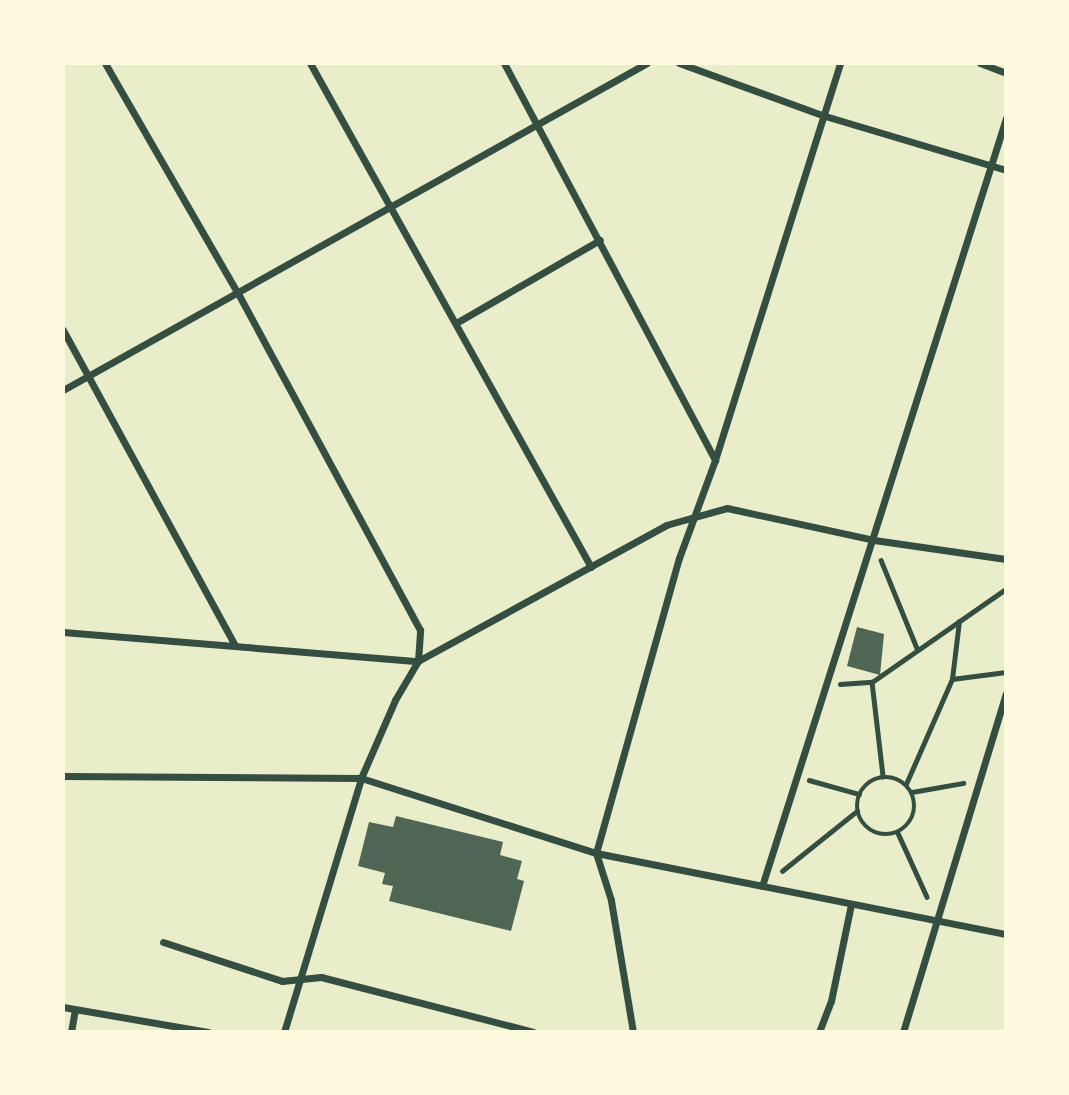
<!DOCTYPE html>
<html>
<head>
<meta charset="utf-8">
<style>
  body { margin:0 }
  #map { position:relative; width:1069px; height:1095px; overflow:hidden; background:#e9edc9; font-family:Commissioner,sans-serif }
  div>[style] { position:absolute }
  .building>* { inset:0; background:#4f6655 }
  .path>* { height:4.5px; margin:-2.25px; padding:0 2.25px; transform-origin:2.25px; border-radius:2.25px; background:#344e41 }
  .path>.ring { margin:-2.25px; padding:0; box-sizing:content-box; background:none; border:4.5px solid #344e41; border-radius:50% }
  .minor>* { height:7px; margin:-3.5px; padding:0 3.5px; transform-origin:3.5px; border-radius:3.5px; background:#344e41 }
  span { translate:-50% -50%; white-space:nowrap; text-align:center; line-height:1.15; -webkit-text-stroke:7px #fefae0; paint-order:stroke }
  .frame { position:absolute; inset:0; border:65px solid #fefae0; pointer-events:none }
</style>
</head>
<body>
<div id="map">
  <div class="building">
    <i style="clip-path:polygon(857px 627px,884px 634px,880px 675px,847px 666px)"></i>
    <i style="clip-path:polygon(396px 816px,503px 842px,500px 855px,522px 861px,517px 879px,524px 881px,511px 931px,389px 901px,393px 886px,382px 884px,385px 873px,358px 866px,369px 822px,393px 827px)"></i>
  </div>
  <div class="path">
    <i style="left:881px;top:560px;width:95px;rotate:67.8deg"></i>
    <i style="left:952px;top:679px;width:58px;rotate:-83.1deg"></i>
    <i style="left:872px;top:682px;width:95px;rotate:83.3deg"></i>
    <i style="left:840px;top:684px;width:32px;rotate:-4deg"></i>
    <i style="left:872px;top:682px;width:163px;rotate:-34.8deg"></i>
    <i class="ring" style="left:857px;top:777px;width:53.5px;height:53.5px"></i>
    <i style="left:809px;top:780px;width:52px;rotate:15.6deg"></i>
    <i style="left:906px;top:784px;width:115px;rotate:-66.3deg"></i>
    <i style="left:952px;top:679px;width:54px;rotate:-7.4deg"></i>
    <i style="left:912px;top:792px;width:52px;rotate:-10deg"></i>
    <i style="left:898px;top:833px;width:70px;rotate:65.6deg"></i>
    <i style="left:782px;top:871px;width:96px;rotate:-38.7deg"></i>
  </div>
  <div class="minor">
    <i style="left:310px;top:63px;width:577px;rotate:60.86deg"></i>
    <i style="left:504px;top:63px;width:450px;rotate:62deg"></i>
    <i style="left:679px;top:63px;width:155px;rotate:20deg"></i>
    <i style="left:825px;top:116px;width:189px;rotate:16.6deg"></i>
    <i style="left:980px;top:63px;width:28px;rotate:21deg"></i>
    <i style="left:456px;top:323px;width:166px;rotate:-30deg"></i>
    <i style="left:63px;top:330px;width:359px;rotate:61.4deg"></i>
    <i style="left:63px;top:390px;width:669px;rotate:-29.25deg"></i>
    <i style="left:63px;top:632px;width:356px;rotate:4.7deg"></i>
    <i style="left:418px;top:661px;width:31px;rotate:-86deg"></i>
    <i style="left:420px;top:630px;width:384px;rotate:-118.4deg"></i>
    <i style="left:237px;top:292px;width:264px;rotate:-120deg"></i>
    <i style="left:63px;top:776px;width:298px;rotate:0.4deg"></i>
    <i style="left:361px;top:778px;width:247px;rotate:17.7deg"></i>
    <i style="left:596px;top:853px;width:418px;rotate:11.2deg"></i>
    <i style="left:762px;top:886px;width:806px;rotate:-72.37deg"></i>
    <i style="left:163px;top:942px;width:125px;rotate:18.1deg"></i>
    <i style="left:282px;top:981px;width:39px;rotate:-6deg"></i>
    <i style="left:321px;top:977px;width:219px;rotate:14.5deg"></i>
    <i style="left:63px;top:1007px;width:147px;rotate:9.8deg"></i>
    <i style="left:71px;top:1032px;width:22px;rotate:-80deg"></i>
    <i style="left:284px;top:1032px;width:265px;rotate:-73.1deg"></i>
    <i style="left:361px;top:778px;width:85px;rotate:-66.4deg"></i>
    <i style="left:395px;top:700px;width:45px;rotate:-59.5deg"></i>
    <i style="left:418px;top:661px;width:283px;rotate:-28.7deg"></i>
    <i style="left:666px;top:525px;width:63px;rotate:-15.6deg"></i>
    <i style="left:727px;top:508px;width:150px;rotate:12.3deg"></i>
    <i style="left:874px;top:540px;width:133px;rotate:8.2deg"></i>
    <i style="left:633px;top:1032px;width:134px;rotate:-99.5deg"></i>
    <i style="left:611px;top:900px;width:49px;rotate:-107.7deg"></i>
    <i style="left:596px;top:853px;width:306px;rotate:-74.3deg"></i>
    <i style="left:679px;top:558px;width:104px;rotate:-69.8deg"></i>
    <i style="left:715px;top:460px;width:416px;rotate:-72.5deg"></i>
    <i style="left:819px;top:1032px;width:33px;rotate:-69deg"></i>
    <i style="left:831px;top:1001px;width:99px;rotate:-78.3deg"></i>
    <i style="left:903px;top:1032px;width:354px;rotate:-73.1deg"></i>
  </div>
  <div class="frame"></div>
</div>
</body>
</html>
